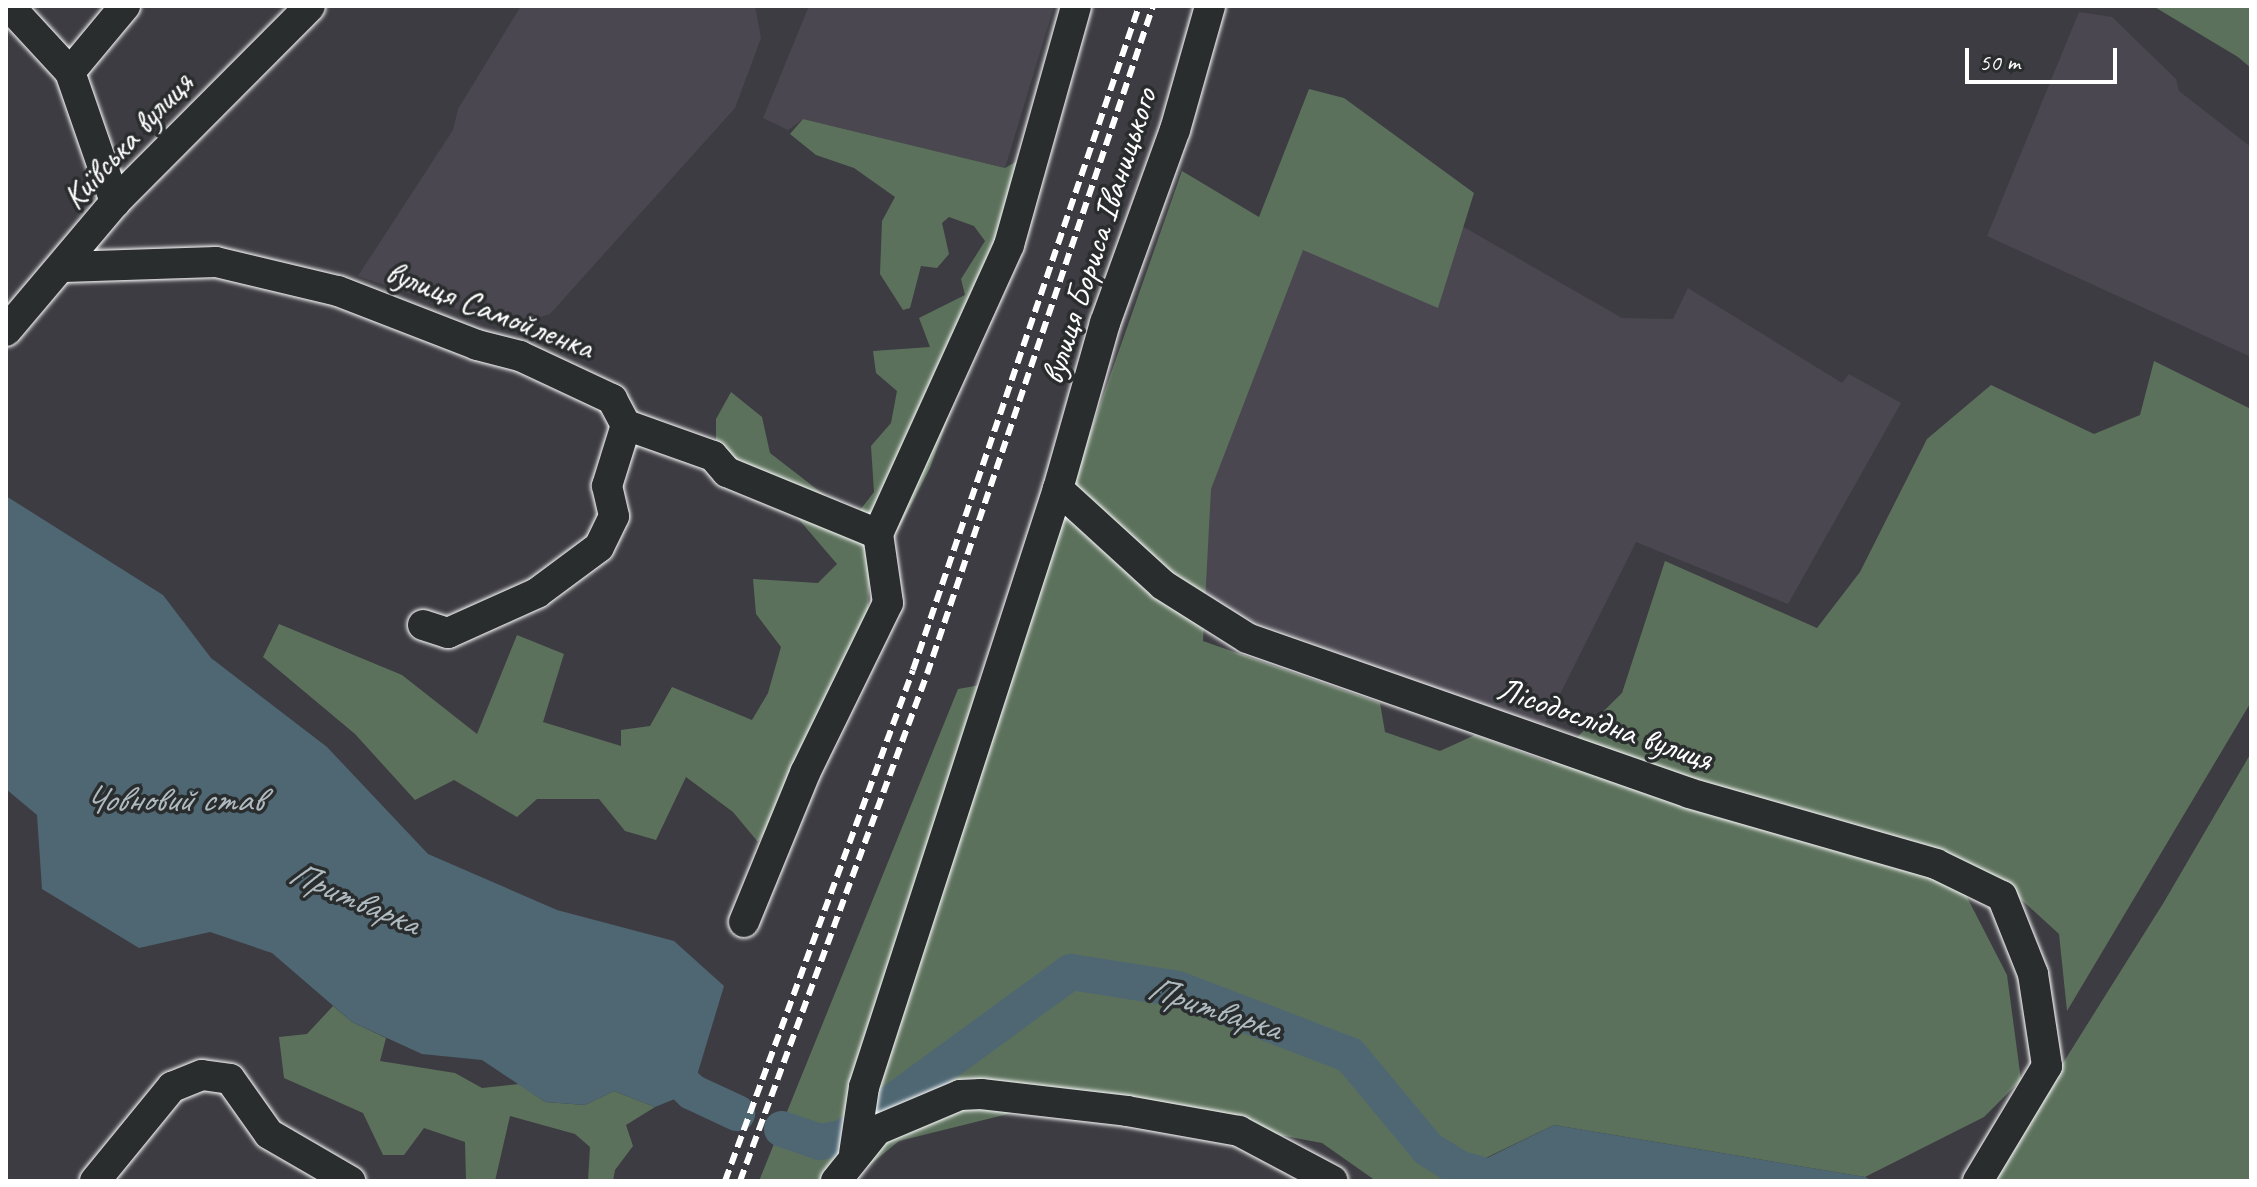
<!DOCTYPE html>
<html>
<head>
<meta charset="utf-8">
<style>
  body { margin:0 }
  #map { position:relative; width:2257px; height:1187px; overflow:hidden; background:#3d3c42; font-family:Caveat,sans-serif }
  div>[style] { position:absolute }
  .built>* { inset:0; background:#4a4750 }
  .green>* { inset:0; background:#5c715c }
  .water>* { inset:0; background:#4e6773 }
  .river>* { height:36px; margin:-18px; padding:0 18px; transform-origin:18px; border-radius:18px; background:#4e6773 }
  .roads { filter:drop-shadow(0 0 2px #fff) drop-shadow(0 0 2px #fff) }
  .minor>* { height:30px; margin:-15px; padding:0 15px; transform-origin:15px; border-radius:15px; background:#2a2d2e }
  .rail>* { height:6px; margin-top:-3px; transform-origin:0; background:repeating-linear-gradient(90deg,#fff 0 12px,transparent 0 18px) }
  span { translate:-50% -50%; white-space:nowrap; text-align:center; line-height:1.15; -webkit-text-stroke:7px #2a2d2e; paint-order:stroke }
  .street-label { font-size:34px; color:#fff }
  .water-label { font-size:36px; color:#afbbc0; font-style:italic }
  .frame { position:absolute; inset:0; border:8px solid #fff; pointer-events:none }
  .scale { position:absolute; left:1965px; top:48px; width:152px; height:36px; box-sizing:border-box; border:4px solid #fff; border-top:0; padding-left:10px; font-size:24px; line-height:28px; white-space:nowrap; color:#fff; -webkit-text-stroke:6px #2a2d2e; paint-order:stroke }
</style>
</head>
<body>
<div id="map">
  <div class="built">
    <i style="clip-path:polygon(521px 6px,755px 6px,761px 38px,735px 108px,550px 314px,509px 327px,358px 276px,453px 130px,458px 109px)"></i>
    <i style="clip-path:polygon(809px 6px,1054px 6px,1005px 168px,803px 119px,788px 130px,763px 118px)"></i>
    <i style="clip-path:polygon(2079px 12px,2112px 17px,2176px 79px,2179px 91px,2251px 147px,2251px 357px,1987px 236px)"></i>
    <i style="clip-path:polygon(1335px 160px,1469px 230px,1622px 318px,1673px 319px,1688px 288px,1842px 383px,1849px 374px,1901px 403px,1788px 604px,1636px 542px,1542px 730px,1225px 610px,1169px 566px)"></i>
  </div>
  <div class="green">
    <i style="clip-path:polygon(2153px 6px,2251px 6px,2251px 68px,2238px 57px)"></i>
    <i style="clip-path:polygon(1309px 89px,1344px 98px,1474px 193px,1438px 308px,1303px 250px,1211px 489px,1203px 641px,1380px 703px,1385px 732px,1440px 751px,1475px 735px,1551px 763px,1622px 693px,1665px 561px,1817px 628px,1860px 572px,1927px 439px,1991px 385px,2094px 434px,2140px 415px,2154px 361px,2251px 409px,2251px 702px,2067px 1011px,2059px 934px,2002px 882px,1952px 868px,2007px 975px,2021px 1080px,1984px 1117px,1865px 1177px,1554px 1125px,1467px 1167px,1461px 1181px,1376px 1181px,1322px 1143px,1042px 1091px,1036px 1107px,899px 1141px,867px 1167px,828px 1181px,759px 1181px,958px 689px,1003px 681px,1182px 171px,1259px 217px)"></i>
    <i style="clip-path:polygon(803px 119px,1005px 168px,1024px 157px,1044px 177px,1024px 249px,1006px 266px,991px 323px,956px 380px,950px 413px,930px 468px,897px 532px,870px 552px,868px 616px,785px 803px,758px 842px,733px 812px,686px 777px,656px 840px,625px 831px,599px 799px,537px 799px,517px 817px,454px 780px,415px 800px,355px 734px,263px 657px,279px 624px,402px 675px,477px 734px,517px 635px,564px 654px,543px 722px,621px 746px,621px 730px,650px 726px,672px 687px,752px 720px,768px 693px,781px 647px,756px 614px,753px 579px,818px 583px,837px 564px,778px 495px,716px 445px,716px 419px,731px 392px,762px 417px,770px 453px,854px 518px,874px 492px,871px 446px,891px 423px,897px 391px,876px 373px,873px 351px,930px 347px,919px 318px,965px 295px,961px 279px,985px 241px,974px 226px,949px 217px,942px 223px,949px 254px,937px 268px,921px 266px,910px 308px,903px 310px,880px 274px,882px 221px,895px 197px,854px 168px,816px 155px,790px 134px)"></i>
    <i style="clip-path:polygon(2251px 753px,2251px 1181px,1989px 1181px,2164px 902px)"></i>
    <i style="clip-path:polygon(333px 1006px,352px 1022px,386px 1038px,380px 1061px,455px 1073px,482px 1088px,519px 1084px,545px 1102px,585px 1105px,614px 1091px,655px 1107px,626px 1125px,633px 1146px,615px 1170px,613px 1181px,588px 1181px,590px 1147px,575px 1134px,510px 1116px,495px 1181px,466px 1181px,465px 1142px,424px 1128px,404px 1155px,383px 1155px,363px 1113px,284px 1078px,279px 1037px,307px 1034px)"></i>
  </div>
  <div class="water">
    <i style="clip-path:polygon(6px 496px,163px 595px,211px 658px,327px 747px,428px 854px,557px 910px,674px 941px,724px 986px,692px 1092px,655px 1107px,614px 1091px,585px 1105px,545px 1102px,482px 1060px,422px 1054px,352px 1022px,272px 953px,210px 932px,139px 948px,42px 889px,37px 815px,6px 789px)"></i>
    <i style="clip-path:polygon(1554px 1125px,1865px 1177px,1873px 1181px,1461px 1181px,1467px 1168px)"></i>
  </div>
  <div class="river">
    <i style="left:657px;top:1059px;width:48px;rotate:43.3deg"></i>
    <i style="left:692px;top:1092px;width:50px;rotate:25deg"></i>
    <i style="left:782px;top:1129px;width:40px;rotate:18.9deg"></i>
    <i style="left:820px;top:1142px;width:23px;rotate:-10deg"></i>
    <i style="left:843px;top:1138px;width:282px;rotate:-36.1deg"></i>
    <i style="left:1071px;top:972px;width:108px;rotate:9deg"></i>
    <i style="left:1178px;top:989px;width:184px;rotate:21deg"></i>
    <i style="left:1350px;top:1055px;width:122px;rotate:50.3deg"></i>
    <i style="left:1428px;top:1149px;width:36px;rotate:32deg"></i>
    <i style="left:1458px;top:1168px;width:48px;rotate:15.8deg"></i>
  </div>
  <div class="roads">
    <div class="minor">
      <i style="left:9px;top:6px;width:90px;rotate:47.3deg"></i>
      <i style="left:70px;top:72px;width:138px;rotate:70.9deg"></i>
      <i style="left:70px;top:72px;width:86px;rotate:-50.2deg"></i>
      <i style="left:64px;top:267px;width:152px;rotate:-1.9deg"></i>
      <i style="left:216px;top:262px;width:125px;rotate:13.4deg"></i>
      <i style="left:338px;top:291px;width:149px;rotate:21.2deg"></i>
      <i style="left:477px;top:345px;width:44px;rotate:14.3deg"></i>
      <i style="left:520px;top:356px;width:102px;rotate:25.1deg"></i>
      <i style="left:612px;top:399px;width:30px;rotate:62deg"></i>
      <i style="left:626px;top:425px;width:92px;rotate:19.6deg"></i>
      <i style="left:713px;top:456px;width:21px;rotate:49deg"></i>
      <i style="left:727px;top:472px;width:163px;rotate:22.3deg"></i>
      <i style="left:6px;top:331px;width:169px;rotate:-49.8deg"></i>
      <i style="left:115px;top:202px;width:276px;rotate:-45.1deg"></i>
      <i style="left:1058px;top:489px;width:142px;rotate:42.4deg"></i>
      <i style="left:1163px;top:585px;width:99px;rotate:32.2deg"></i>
      <i style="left:1247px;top:638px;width:468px;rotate:19.3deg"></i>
      <i style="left:1689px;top:793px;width:257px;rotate:16deg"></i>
      <i style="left:1936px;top:864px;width:73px;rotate:25.9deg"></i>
      <i style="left:2002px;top:896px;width:84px;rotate:68.3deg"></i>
      <i style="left:2033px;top:974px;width:93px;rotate:81.3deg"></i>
      <i style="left:2047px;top:1066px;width:134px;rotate:121deg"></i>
      <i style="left:423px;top:625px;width:26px;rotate:18deg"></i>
      <i style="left:448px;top:633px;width:98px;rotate:-24.2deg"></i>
      <i style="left:537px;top:593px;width:77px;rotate:-36.6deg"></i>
      <i style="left:599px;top:547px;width:34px;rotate:-64deg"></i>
      <i style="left:614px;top:516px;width:31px;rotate:-103deg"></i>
      <i style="left:607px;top:486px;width:64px;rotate:-72.7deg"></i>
      <i style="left:744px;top:922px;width:161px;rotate:-67.7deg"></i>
      <i style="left:805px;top:773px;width:189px;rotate:-64deg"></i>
      <i style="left:888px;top:603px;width:70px;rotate:-98.2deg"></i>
      <i style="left:878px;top:534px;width:317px;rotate:-65.6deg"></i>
      <i style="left:1009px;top:245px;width:248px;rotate:-74.3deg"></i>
      <i style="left:854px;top:1154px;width:68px;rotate:-81.5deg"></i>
      <i style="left:864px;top:1087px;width:629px;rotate:-72.03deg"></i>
      <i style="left:1058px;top:489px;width:173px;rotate:-74.2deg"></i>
      <i style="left:1105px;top:323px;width:205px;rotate:-70.1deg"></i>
      <i style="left:1175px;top:130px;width:129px;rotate:-74.2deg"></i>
      <i style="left:95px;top:1181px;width:122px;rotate:-50.7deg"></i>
      <i style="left:172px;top:1087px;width:32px;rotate:-22deg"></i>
      <i style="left:202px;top:1075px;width:28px;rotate:8deg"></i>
      <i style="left:230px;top:1079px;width:67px;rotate:54.7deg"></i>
      <i style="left:269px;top:1134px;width:94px;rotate:30.1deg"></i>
      <i style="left:836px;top:1181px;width:65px;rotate:-51.2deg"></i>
      <i style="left:877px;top:1130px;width:90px;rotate:-22.9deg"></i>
      <i style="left:960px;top:1095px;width:21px;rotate:-3deg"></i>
      <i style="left:981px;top:1094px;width:147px;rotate:6.6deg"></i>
      <i style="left:1127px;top:1111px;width:114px;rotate:10.1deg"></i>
      <i style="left:1239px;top:1131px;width:106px;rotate:28deg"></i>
    </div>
  </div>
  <div class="rail">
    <i style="left:725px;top:1181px;width:544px;rotate:-69.8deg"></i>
    <i style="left:913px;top:670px;width:701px;rotate:-71.2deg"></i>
    <i style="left:740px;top:1181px;width:540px;rotate:-69.75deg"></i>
    <i style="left:927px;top:674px;width:705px;rotate:-71.31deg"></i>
  </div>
  <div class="street-label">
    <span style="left:127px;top:140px;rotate:-47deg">Київська вулиця</span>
    <span style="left:1098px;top:236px;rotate:-72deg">вулиця Бориса Іваницького</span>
    <span style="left:490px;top:309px;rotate:21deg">вулиця Самойленка</span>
    <span style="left:1605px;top:723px;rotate:19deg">Лісодослідна вулиця</span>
  </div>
  <div class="water-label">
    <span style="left:173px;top:800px">Човновий став</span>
    <span style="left:354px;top:898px;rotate:23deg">Притварка</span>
    <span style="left:1214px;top:1008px;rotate:18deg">Притварка</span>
  </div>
  <div class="frame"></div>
  <div class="scale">50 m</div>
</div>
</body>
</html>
